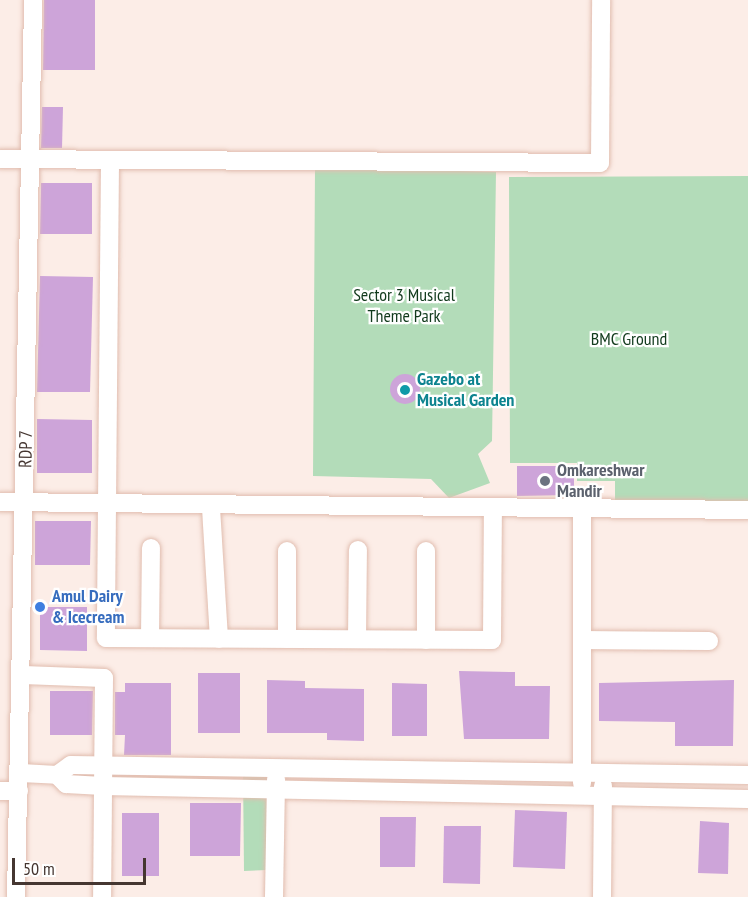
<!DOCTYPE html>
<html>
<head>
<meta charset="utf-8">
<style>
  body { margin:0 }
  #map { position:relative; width:748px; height:897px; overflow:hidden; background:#fcede7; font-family:"PT Sans Narrow",sans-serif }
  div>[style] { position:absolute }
  .green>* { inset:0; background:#b3dcb9 }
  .building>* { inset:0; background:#cda4d9 }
  .round { border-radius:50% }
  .roads { filter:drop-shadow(0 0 2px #e1bdaf) drop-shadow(0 0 2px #e1bdaf) }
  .minor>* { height:18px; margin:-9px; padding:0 9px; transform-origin:9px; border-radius:9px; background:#fff }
  .dots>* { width:16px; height:16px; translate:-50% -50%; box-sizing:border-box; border:3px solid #fff; border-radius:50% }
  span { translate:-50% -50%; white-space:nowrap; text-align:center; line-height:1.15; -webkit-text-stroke:4.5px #fff; paint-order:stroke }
  .park-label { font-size:18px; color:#113a1c }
  .culture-label { font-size:18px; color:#0d838f; font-weight:700 }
  .left { translate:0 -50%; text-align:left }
  .street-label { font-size:18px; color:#453631 }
  .worship-label { font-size:18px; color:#5b616d; font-weight:700 }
  .shop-label { font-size:18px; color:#366cbe; font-weight:700 }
  .scale { position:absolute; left:12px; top:858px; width:134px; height:27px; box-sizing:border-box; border:3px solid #453631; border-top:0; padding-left:8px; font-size:18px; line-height:21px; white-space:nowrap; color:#453631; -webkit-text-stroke:4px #fff; paint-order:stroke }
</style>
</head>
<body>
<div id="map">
  <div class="green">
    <i style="clip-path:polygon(315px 167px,496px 172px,492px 441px,478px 454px,490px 483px,449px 498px,431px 479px,313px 476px)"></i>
    <i style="clip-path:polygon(748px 176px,748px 501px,615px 502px,615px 481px,577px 481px,577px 463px,510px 463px,509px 177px)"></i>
    <i style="clip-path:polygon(243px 773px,270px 775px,268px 870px,244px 871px)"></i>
  </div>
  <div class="building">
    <i style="clip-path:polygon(44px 0,95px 0,95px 70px,43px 70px)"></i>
    <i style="clip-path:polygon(42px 107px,63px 107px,62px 148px,41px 148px)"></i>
    <i style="clip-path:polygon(41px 183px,92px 183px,92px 234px,40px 234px)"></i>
    <i style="clip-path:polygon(40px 276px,93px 277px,90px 392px,37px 392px)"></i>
    <i class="round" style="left:390px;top:374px;width:30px;height:30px"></i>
    <i style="clip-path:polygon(37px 419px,92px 420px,92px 473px,37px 473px)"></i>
    <i style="clip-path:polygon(517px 466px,574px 466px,574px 495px,517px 496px)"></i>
    <i style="clip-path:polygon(35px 521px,91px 521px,90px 565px,35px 565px)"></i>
    <i style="clip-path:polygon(40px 607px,87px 607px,87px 651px,40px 650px)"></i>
    <i style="clip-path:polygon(459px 671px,515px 672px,515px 686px,550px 686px,549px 739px,464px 739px)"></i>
    <i style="clip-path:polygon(198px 673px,240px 673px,240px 733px,198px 733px)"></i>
    <i style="clip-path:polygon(267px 680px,305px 681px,305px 688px,364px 689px,364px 741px,327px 740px,327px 733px,267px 733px)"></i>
    <i style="clip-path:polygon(734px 680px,733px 746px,675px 746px,675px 722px,599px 721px,599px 683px)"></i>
    <i style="clip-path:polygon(125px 683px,171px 683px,171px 755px,124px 755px,125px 735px,115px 735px,115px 692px,125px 692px)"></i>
    <i style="clip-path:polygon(392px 683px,427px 684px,427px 736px,392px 736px)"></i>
    <i style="clip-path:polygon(50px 691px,93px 691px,92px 735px,50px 735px)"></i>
    <i style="clip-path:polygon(190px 803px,241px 803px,240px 856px,190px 856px)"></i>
    <i style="clip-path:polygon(515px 810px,567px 812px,565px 869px,513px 867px)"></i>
    <i style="clip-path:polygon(122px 813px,159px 813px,159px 876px,122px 876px)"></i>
    <i style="clip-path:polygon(380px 817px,416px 817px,415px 867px,380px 867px)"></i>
    <i style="clip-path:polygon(700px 821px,729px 823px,728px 874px,698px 873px)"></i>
    <i style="clip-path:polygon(444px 826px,481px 826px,480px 884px,443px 883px)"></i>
  </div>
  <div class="roads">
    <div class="minor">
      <i style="left:0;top:159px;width:600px;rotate:0.38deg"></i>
      <i style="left:600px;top:163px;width:163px;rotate:-89.6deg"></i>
      <i style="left:110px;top:161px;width:477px;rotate:90.5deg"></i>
      <i style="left:106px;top:638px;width:386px;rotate:0.3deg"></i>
      <i style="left:492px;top:640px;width:131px;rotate:-89.6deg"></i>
      <i style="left:0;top:502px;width:748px;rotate:0.61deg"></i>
      <i style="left:211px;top:508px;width:131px;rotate:86.5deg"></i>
      <i style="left:150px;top:638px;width:90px;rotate:-89.4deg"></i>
      <i style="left:287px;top:639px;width:88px;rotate:-90deg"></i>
      <i style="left:357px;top:639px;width:89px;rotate:-89.4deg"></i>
      <i style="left:426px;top:640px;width:89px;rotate:-90deg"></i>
      <i style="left:582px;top:640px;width:127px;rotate:0.5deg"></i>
      <i style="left:23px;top:675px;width:81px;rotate:2.1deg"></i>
      <i style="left:104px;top:678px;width:219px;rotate:90.5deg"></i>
      <i style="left:21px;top:773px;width:36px;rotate:3deg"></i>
      <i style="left:57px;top:775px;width:17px;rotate:-36deg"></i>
      <i style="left:71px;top:765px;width:677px;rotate:0.85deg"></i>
      <i style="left:57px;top:775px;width:13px;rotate:45deg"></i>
      <i style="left:66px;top:784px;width:37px;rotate:3deg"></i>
      <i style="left:103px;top:786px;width:645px;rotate:1.15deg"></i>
      <i style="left:582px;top:783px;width:274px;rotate:-90deg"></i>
      <i style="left:0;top:791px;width:19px"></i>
      <i style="left:16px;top:897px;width:897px;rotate:-88.91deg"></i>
      <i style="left:274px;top:897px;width:118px;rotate:-89deg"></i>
      <i style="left:602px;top:897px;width:111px;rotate:-89.5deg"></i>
    </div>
  </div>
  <div class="dots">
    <i style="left:405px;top:390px;background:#0f9aa8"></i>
    <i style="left:545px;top:481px;background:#6b7280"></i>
    <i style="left:40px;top:607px;background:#3f7fe0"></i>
  </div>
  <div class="park-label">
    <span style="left:404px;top:306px">Sector 3 Musical<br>Theme Park</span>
    <span style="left:629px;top:339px">BMC Ground</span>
  </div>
  <div class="culture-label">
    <span class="left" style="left:417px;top:390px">Gazebo at<br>Musical Garden</span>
  </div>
  <div class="street-label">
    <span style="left:26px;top:449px;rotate:-89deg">RDP 7</span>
  </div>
  <div class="worship-label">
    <span class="left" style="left:557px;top:481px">Omkareshwar<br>Mandir</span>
  </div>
  <div class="shop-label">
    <span class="left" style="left:52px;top:607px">Amul Dairy<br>&amp; Icecream</span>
  </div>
  <div class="scale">50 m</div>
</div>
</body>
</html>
